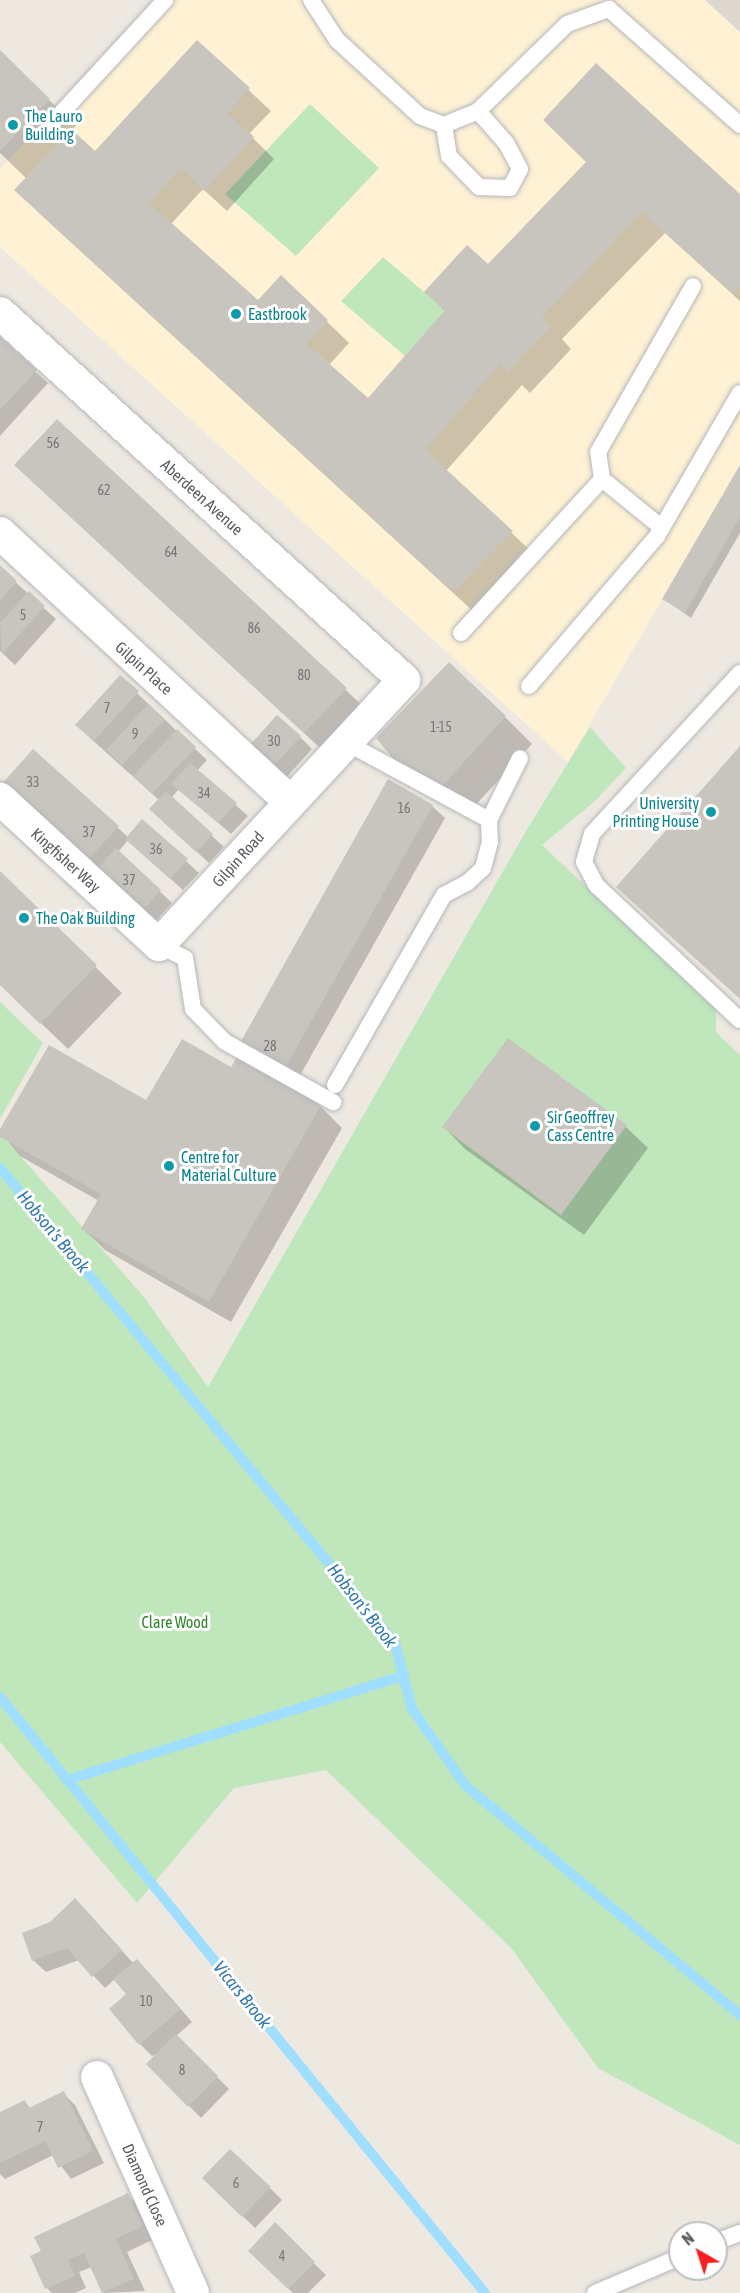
<!DOCTYPE html>
<html>
<head>
<meta charset="utf-8">
<style>
  body { margin:0 }
  #map { position:relative; width:740px; height:2293px; overflow:hidden; background:#eee9e0; font-family:"Asap Condensed",sans-serif }
  div>[style] { position:absolute }
  .commercial>* { inset:0; background:#fff1d4 }
  .education>* { inset:0; background:#ddd8cf }
  .green>* { inset:0; background:#bfe7bb }
  .shadow>* { inset:0; background:#0003 }
  .stream>* { height:10px; margin:-5px; padding:0 5px; transform-origin:5px; border-radius:5px; background:#9fdeff }
  .building>* { inset:0; background:#c8c4be }
  .roads { filter:drop-shadow(0 0 2px #b4b8bc) drop-shadow(0 0 2px #b4b8bc) }
  .lane>* { height:16px; margin:-8px; padding:0 8px; transform-origin:8px; border-radius:8px; background:#fff }
  .street>* { height:32px; margin:-16px; padding:0 16px; transform-origin:16px; border-radius:16px; background:#fff }
  .dots>* { width:16px; height:16px; translate:-50% -50%; box-sizing:border-box; border:3px solid #fff; border-radius:50% }
  span { translate:-50% -50%; white-space:nowrap; text-align:center; line-height:1.15; -webkit-text-stroke:6px #fff; paint-order:stroke }
  .number-label { font-size:14px; color:#75787a }
  .number-label span { -webkit-text-stroke-width:0 }
  .culture-label { font-size:16px; color:#0d838f }
  .left { translate:0 -50%; text-align:left }
  .right { translate:-100% -50%; text-align:right }
  .street-label { font-size:16px; color:#595e63 }
  .park-label { font-size:16px; color:#32852e }
  .water-label { font-size:18px; color:#347aae; font-style:italic }
  .north { position:absolute; left:668px; top:2221px; width:60px; height:60px; box-sizing:border-box; background:#fff; border:2px solid #bdbfc1; border-radius:50%; rotate:321deg; font-size:16px; font-weight:700; line-height:24px; text-align:center; color:#595e63 }
  .north::after { content:''; display:block; margin:auto; width:21px; height:27px; background:#f42023; clip-path:polygon(50% 0,100% 100%,50% 72%,0 100%) }
</style>
</head>
<body>
<div id="map">
  <div class="commercial">
    <i style="clip-path:polygon(155px 0,705px 0,740px 32px,740px 465px,568px 762px,0 247px,0 169px)"></i>
  </div>
  <div class="education">
    <i style="clip-path:polygon(705px 0,740px 0,740px 32px)"></i>
  </div>
  <div class="green">
    <i style="clip-path:polygon(310px 104px,379px 168px,296px 256px,225px 194px)"></i>
    <i style="clip-path:polygon(383px 257px,445px 310px,405px 356px,341px 301px)"></i>
    <i style="clip-path:polygon(590px 727px,626px 768px,594px 802px,542px 845px,716px 1009px,716px 1032px,740px 1055px,740px 2145px,598px 2068px,512px 1949px,326px 1770px,234px 1788px,137px 1903px,0 1742px,0 1133px,144px 1297px,208px 1387px,526px 831px)"></i>
    <i style="clip-path:polygon(0 1002px,43px 1043px,0 1119px)"></i>
  </div>
  <div class="shadow">
    <i style="clip-path:polygon(197px 42px,271px 111px,249px 134px,274px 159px,227px 211px,203px 189px,171px 224px,258px 302px,281px 277px,349px 343px,329px 365px,368px 400px,446px 312px,426px 292px,488px 266px,587px 162px,740px 196px,740px 301px,665px 233px,562px 339px,571px 349px,530px 393px,522px 385px,446px 471px,533px 553px,475px 613px,38px 212px,27px 179px,0 153px,0 53px,76px 126px,71px 131px,95px 153px)"></i>
    <i style="clip-path:polygon(0 339px,48px 383px,0 436px)"></i>
    <i style="clip-path:polygon(740px 468px,740px 533px,691px 618px,664px 599px)"></i>
    <i style="clip-path:polygon(28px 477px,320px 665px,373px 716px,332px 759px)"></i>
    <i style="clip-path:polygon(0 568px,56px 619px,15px 665px,0 651px)"></i>
    <i style="clip-path:polygon(137px 693px,207px 760px,197px 771px,248px 816px,231px 834px,179px 789px,171px 798px,224px 847px,209px 863px,163px 821px,159px 800px,89px 737px)"></i>
    <i style="clip-path:polygon(505px 717px,532px 744px,470px 811px,402px 767px)"></i>
    <i style="clip-path:polygon(300px 737px,312px 749px,285px 779px,262px 759px)"></i>
    <i style="clip-path:polygon(388px 781px,432px 806px,445px 818px,298px 1079px,254px 1055px)"></i>
    <i style="clip-path:polygon(15px 798px,117px 827px,128px 837px,142px 821px,199px 873px,183px 890px,128px 840px,118px 852px,172px 903px,154px 923px)"></i>
    <i style="clip-path:polygon(0 873px,122px 993px,68px 1049px,0 984px)"></i>
    <i style="clip-path:polygon(508px 1040px,626px 1127px,648px 1148px,584px 1235px,465px 1149px,444px 1127px)"></i>
    <i style="clip-path:polygon(238px 1059px,320px 1106px,342px 1128px,231px 1322px,105px 1250px,83px 1229px,99px 1201px,20px 1156px,0 1132px,147px 1102px,232px 1069px)"></i>
    <i style="clip-path:polygon(87px 1912px,134px 1964px,137px 1961px,149px 1973px,192px 2022px,176px 2036px,229px 2089px,201px 2118px,148px 2064px,160px 2053px,152px 2056px,140px 2044px,128px 1994px,115px 1979px,105px 1988px,79px 1960px,46px 1972px,33px 1960px)"></i>
    <i style="clip-path:polygon(63px 2093px,75px 2105px,104px 2163px,71px 2179px,53px 2155px,5px 2179px,0 2174px,0 2114px,25px 2102px,31px 2109px)"></i>
    <i style="clip-path:polygon(204px 2178px,270px 2188px,282px 2200px,255px 2228px)"></i>
    <i style="clip-path:polygon(127px 2195px,140px 2207px,154px 2239px,127px 2252px,145px 2291px,104px 2293px,92px 2267px,79px 2272px,86px 2288px,75px 2293px,52px 2293px,47px 2288px,43px 2252px)"></i>
    <i style="clip-path:polygon(275px 2225px,326px 2275px,308px 2293px,293px 2293px,262px 2263px)"></i>
  </div>
  <div class="stream">
    <i style="left:0;top:1168px;width:618px;rotate:50.25deg"></i>
    <i style="left:395px;top:1643px;width:68px;rotate:75.6deg"></i>
    <i style="left:412px;top:1709px;width:93px;rotate:55.1deg"></i>
    <i style="left:465px;top:1785px;width:359px;rotate:39.9deg"></i>
    <i style="left:0;top:1697px;width:768px;rotate:50.86deg"></i>
    <i style="left:67px;top:1780px;width:353px;rotate:-17.2deg"></i>
  </div>
  <div class="building">
    <i style="clip-path:polygon(197px 40px,250px 88px,228px 113px,254px 137px,204px 191px,181px 168px,149px 203px,258px 300px,281px 275px,328px 320px,307px 344px,368px 398px,445px 310px,424px 292px,467px 245px,488px 264px,586px 162px,543px 120px,596px 63px,740px 194px,740px 286px,733px 294px,642px 212px,541px 318px,551px 326px,508px 372px,500px 364px,425px 450px,513px 531px,453px 592px,14px 190px,71px 129px,95px 151px)"></i>
    <i style="clip-path:polygon(0 50px,50px 99px,0 151px)"></i>
    <i style="clip-path:polygon(0 337px,37px 370px,0 410px)"></i>
    <i style="clip-path:polygon(57px 419px,347px 688px,304px 733px,14px 465px)"></i>
    <i style="clip-path:polygon(740px 465px,740px 517px,685px 613px,662px 599px)"></i>
    <i style="clip-path:polygon(0 565px,17px 581px,0 600px)"></i>
    <i style="clip-path:polygon(29px 591px,45px 606px,2px 654px,0 623px)"></i>
    <i style="clip-path:polygon(449px 662px,506px 716px,443px 785px,401px 768px,376px 738px)"></i>
    <i style="clip-path:polygon(120px 675px,139px 691px,94px 741px,75px 725px)"></i>
    <i style="clip-path:polygon(148px 704px,165px 719px,122px 765px,106px 750px)"></i>
    <i style="clip-path:polygon(277px 715px,301px 736px,272px 768px,248px 747px)"></i>
    <i style="clip-path:polygon(177px 729px,196px 747px,152px 794px,133px 776px)"></i>
    <i style="clip-path:polygon(740px 746px,740px 999px,616px 887px)"></i>
    <i style="clip-path:polygon(33px 749px,119px 826px,85px 863px,0 786px)"></i>
    <i style="clip-path:polygon(190px 763px,237px 803px,218px 823px,171px 784px)"></i>
    <i style="clip-path:polygon(388px 779px,433px 805px,285px 1068px,240px 1043px)"></i>
    <i style="clip-path:polygon(166px 791px,213px 834px,196px 852px,149px 809px)"></i>
    <i style="clip-path:polygon(142px 819px,188px 859px,170px 879px,125px 839px)"></i>
    <i style="clip-path:polygon(116px 848px,161px 890px,141px 912px,96px 870px)"></i>
    <i style="clip-path:polygon(0 871px,97px 965px,40px 1024px,0 985px)"></i>
    <i style="clip-path:polygon(508px 1038px,627px 1125px,561px 1215px,442px 1127px)"></i>
    <i style="clip-path:polygon(182px 1039px,231px 1067px,237px 1057px,321px 1105px,209px 1302px,81px 1229px,101px 1194px,0 1137px,0 1129px,49px 1045px,146px 1100px)"></i>
    <i style="clip-path:polygon(75px 1898px,122px 1950px,92px 1977px,67px 1948px,32px 1961px,22px 1933px,50px 1922px)"></i>
    <i style="clip-path:polygon(137px 1959px,181px 2009px,139px 2045px,109px 2009px,126px 1994px,113px 1979px)"></i>
    <i style="clip-path:polygon(176px 2034px,218px 2076px,188px 2107px,146px 2064px)"></i>
    <i style="clip-path:polygon(64px 2091px,93px 2151px,58px 2168px,45px 2141px,0 2163px,0 2112px,25px 2100px,29px 2108px)"></i>
    <i style="clip-path:polygon(230px 2149px,271px 2187px,242px 2217px,202px 2178px)"></i>
    <i style="clip-path:polygon(128px 2193px,143px 2226px,116px 2239px,134px 2279px,102px 2293px,84px 2253px,68px 2260px,75px 2276px,45px 2289px,30px 2256px,41px 2251px,34px 2237px)"></i>
    <i style="clip-path:polygon(275px 2222px,315px 2262px,288px 2289px,248px 2251px)"></i>
  </div>
  <div class="roads">
    <div class="lane">
      <i style="left:311px;top:0;width:48px;rotate:57deg"></i>
      <i style="left:337px;top:40px;width:113px;rotate:42.5deg"></i>
      <i style="left:420px;top:116px;width:26px;rotate:21deg"></i>
      <i style="left:444px;top:125px;width:31px;rotate:81deg"></i>
      <i style="left:449px;top:156px;width:43px;rotate:45.9deg"></i>
      <i style="left:479px;top:187px;width:31px;rotate:2deg"></i>
      <i style="left:510px;top:188px;width:21px;rotate:-62deg"></i>
      <i style="left:520px;top:169px;width:30px;rotate:-118deg"></i>
      <i style="left:506px;top:143px;width:43px;rotate:-131.2deg"></i>
      <i style="left:53px;top:122px;width:166px;rotate:-47.4deg"></i>
      <i style="left:444px;top:125px;width:37px;rotate:-22deg"></i>
      <i style="left:478px;top:111px;width:124px;rotate:-44.3deg"></i>
      <i style="left:567px;top:24px;width:45px;rotate:-19.7deg"></i>
      <i style="left:609px;top:9px;width:175px;rotate:41.5deg"></i>
      <i style="left:602px;top:479px;width:27px;rotate:-98deg"></i>
      <i style="left:598px;top:452px;width:191px;rotate:-60.2deg"></i>
      <i style="left:461px;top:633px;width:209px;rotate:-47.5deg"></i>
      <i style="left:602px;top:479px;width:77px;rotate:39.2deg"></i>
      <i style="left:740px;top:673px;width:219px;rotate:132.6deg"></i>
      <i style="left:592px;top:834px;width:29px;rotate:106deg"></i>
      <i style="left:584px;top:862px;width:26px;rotate:62deg"></i>
      <i style="left:596px;top:885px;width:197px;rotate:43.2deg"></i>
      <i style="left:529px;top:686px;width:197px;rotate:-49.5deg"></i>
      <i style="left:657px;top:536px;width:165px;rotate:-59.9deg"></i>
      <i style="left:345px;top:742px;width:164px;rotate:28.4deg"></i>
      <i style="left:159px;top:945px;width:29px;rotate:27deg"></i>
      <i style="left:185px;top:958px;width:52px;rotate:81.1deg"></i>
      <i style="left:193px;top:1009px;width:46px;rotate:45.9deg"></i>
      <i style="left:225px;top:1042px;width:124px;rotate:29.1deg"></i>
      <i style="left:335px;top:1085px;width:219px;rotate:-60.2deg"></i>
      <i style="left:444px;top:895px;width:26px;rotate:-28deg"></i>
      <i style="left:467px;top:883px;width:22px;rotate:-43deg"></i>
      <i style="left:483px;top:868px;width:27px;rotate:-75deg"></i>
      <i style="left:490px;top:842px;width:22px;rotate:-93deg"></i>
      <i style="left:489px;top:820px;width:69px;rotate:-63.4deg"></i>
      <i style="left:716px;top:2242px;width:26px;rotate:-21deg"></i>
      <i style="left:595px;top:2293px;width:92px;rotate:-23deg"></i>
    </div>
    <div class="street">
      <i style="left:0;top:313px;width:546px;rotate:42.25deg"></i>
      <i style="left:404px;top:680px;width:361px;rotate:132.8deg"></i>
      <i style="left:159px;top:945px;width:216px;rotate:-137.4deg"></i>
      <i style="left:0;top:533px;width:394px;rotate:42.8deg"></i>
      <i style="left:97px;top:2077px;width:236px;rotate:66deg"></i>
    </div>
  </div>
  <div class="dots">
    <i style="left:13px;top:125px;background:#0f9aa8"></i>
    <i style="left:236px;top:314px;background:#0f9aa8"></i>
    <i style="left:711px;top:812px;background:#0f9aa8"></i>
    <i style="left:24px;top:918px;background:#0f9aa8"></i>
    <i style="left:535px;top:1126px;background:#0f9aa8"></i>
    <i style="left:169px;top:1166px;background:#0f9aa8"></i>
  </div>
  <div class="number-label">
    <span style="left:53px;top:443px">56</span>
    <span style="left:104px;top:490px">62</span>
    <span style="left:171px;top:552px">64</span>
    <span style="left:23px;top:615px">5</span>
    <span style="left:254px;top:628px">86</span>
    <span style="left:304px;top:675px">80</span>
    <span style="left:107px;top:708px">7</span>
    <span style="left:441px;top:727px">1-15</span>
    <span style="left:135px;top:734px">9</span>
    <span style="left:274px;top:741px">30</span>
    <span style="left:33px;top:782px">33</span>
    <span style="left:204px;top:793px">34</span>
    <span style="left:404px;top:808px">16</span>
    <span style="left:89px;top:832px">37</span>
    <span style="left:156px;top:849px">36</span>
    <span style="left:129px;top:880px">37</span>
    <span style="left:270px;top:1046px">28</span>
    <span style="left:146px;top:2001px">10</span>
    <span style="left:182px;top:2070px">8</span>
    <span style="left:40px;top:2127px">7</span>
    <span style="left:236px;top:2183px">6</span>
    <span style="left:282px;top:2256px">4</span>
  </div>
  <div class="culture-label">
    <span class="left" style="left:25px;top:125px">The Lauro<br>Building</span>
    <span class="left" style="left:248px;top:314px">Eastbrook</span>
    <span class="right" style="left:699px;top:812px">University<br>Printing House</span>
    <span class="left" style="left:36px;top:918px">The Oak Building</span>
    <span class="left" style="left:547px;top:1126px">Sir Geoffrey<br>Cass Centre</span>
    <span class="left" style="left:181px;top:1166px">Centre for<br>Material Culture</span>
  </div>
  <div class="street-label">
    <span style="left:202px;top:497px;rotate:42deg">Aberdeen Avenue</span>
    <span style="left:144px;top:668px;rotate:42deg">Gilpin Place</span>
    <span style="left:238px;top:859px;rotate:-48deg">Gilpin Road</span>
    <span style="left:66px;top:860px;rotate:42deg">Kingfisher Way</span>
    <span style="left:145px;top:2185px;rotate:66deg">Diamond Close</span>
  </div>
  <div class="park-label">
    <span style="left:175px;top:1622px">Clare Wood</span>
  </div>
  <div class="water-label">
    <span style="left:53px;top:1232px;rotate:50deg">Hobson's Brook</span>
    <span style="left:362px;top:1606px;rotate:52deg">Hobson's Brook</span>
    <span style="left:242px;top:1995px;rotate:51deg">Vicars Brook</span>
  </div>
  <div class="north">N</div>
</div>
</body>
</html>
